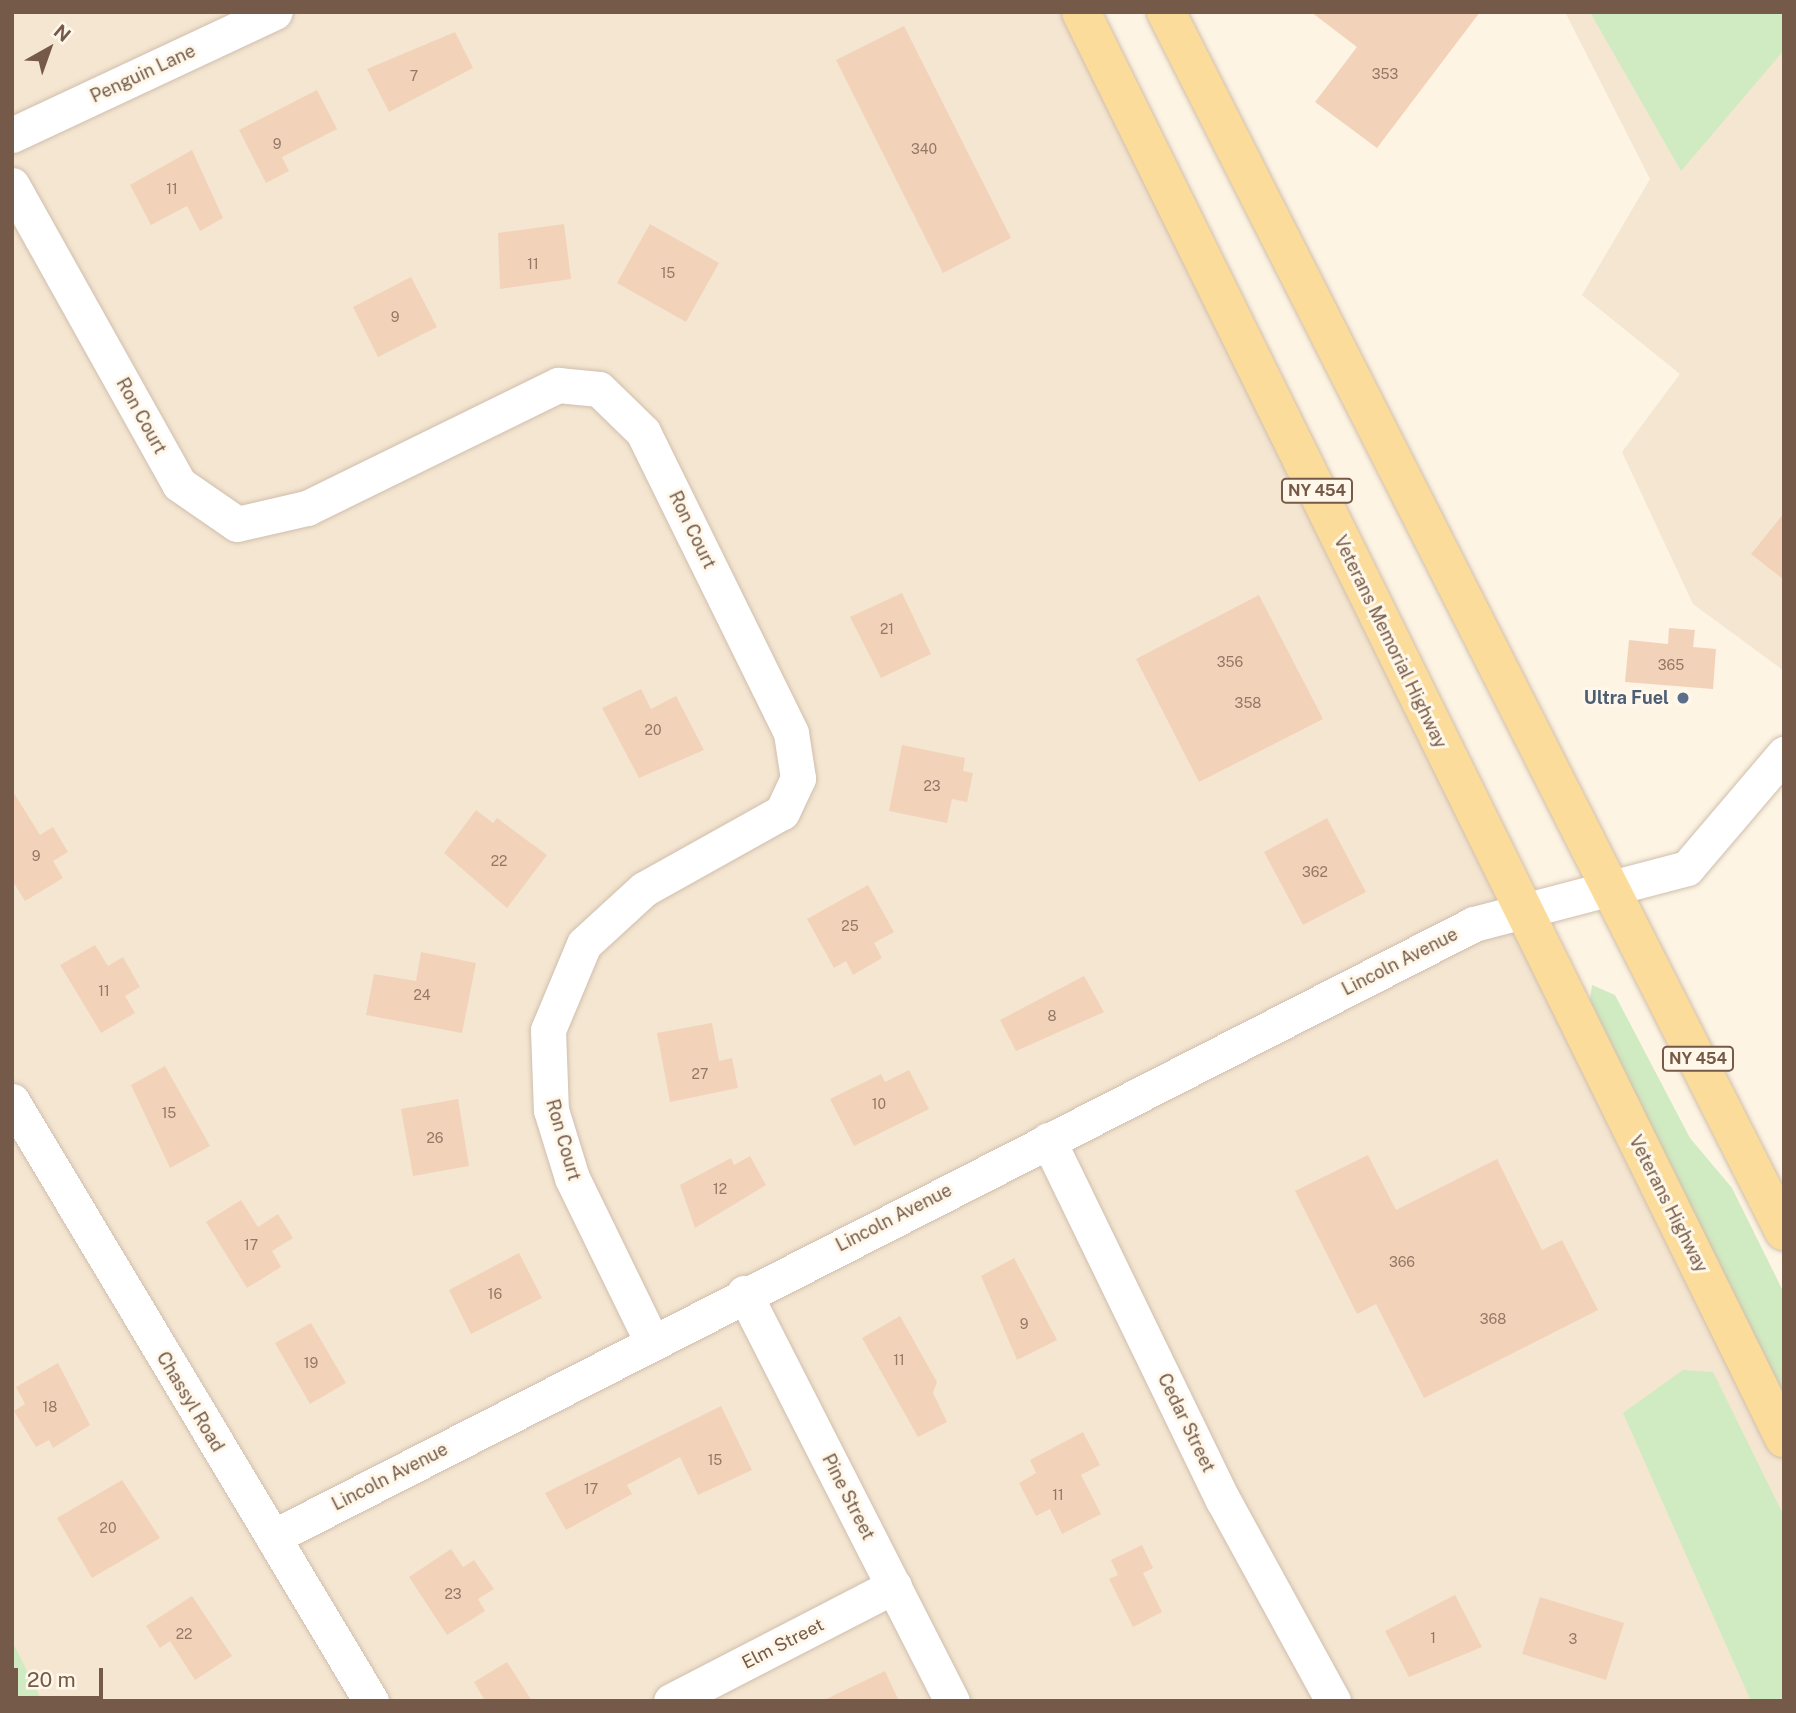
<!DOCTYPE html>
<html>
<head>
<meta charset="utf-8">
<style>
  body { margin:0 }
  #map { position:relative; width:1796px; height:1713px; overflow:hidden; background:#fdf4e3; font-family:"Public Sans",sans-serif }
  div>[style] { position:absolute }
  .residential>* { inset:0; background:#f4e6d1 }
  .green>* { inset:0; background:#d0eac1 }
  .building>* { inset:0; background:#f2d3ba }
  .roads { filter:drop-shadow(0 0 2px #d0bead) drop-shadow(0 0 2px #d0bead) }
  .minor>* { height:35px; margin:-17.5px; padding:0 17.5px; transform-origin:17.5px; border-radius:17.5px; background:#fff }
  .major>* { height:38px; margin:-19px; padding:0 19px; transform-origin:19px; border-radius:19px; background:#fcdc9a }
  .dots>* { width:19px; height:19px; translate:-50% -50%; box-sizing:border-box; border:4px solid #fff8ea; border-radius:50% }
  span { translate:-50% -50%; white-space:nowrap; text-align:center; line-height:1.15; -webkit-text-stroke:6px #fff8ea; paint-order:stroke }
  .number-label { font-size:14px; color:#947865 }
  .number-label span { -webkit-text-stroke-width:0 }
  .shield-label span { padding:2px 5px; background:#fff8ea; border:2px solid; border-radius:5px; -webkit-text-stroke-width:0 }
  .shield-label { font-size:16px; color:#755a49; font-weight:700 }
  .street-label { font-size:18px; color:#755a49 }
  .service-label { font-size:18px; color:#4e5e75; font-weight:700 }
  .right { translate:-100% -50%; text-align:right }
  .frame { position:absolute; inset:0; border:14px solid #755a49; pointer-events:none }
  .north { position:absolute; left:14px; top:14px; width:70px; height:70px; -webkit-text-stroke:5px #fff8ea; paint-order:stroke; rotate:40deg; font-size:19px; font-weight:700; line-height:28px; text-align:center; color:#755a49 }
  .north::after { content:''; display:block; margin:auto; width:24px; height:32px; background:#755a49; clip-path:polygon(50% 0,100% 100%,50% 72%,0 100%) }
  .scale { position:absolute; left:14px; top:1668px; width:89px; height:32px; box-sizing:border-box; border:4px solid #755a49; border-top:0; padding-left:9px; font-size:21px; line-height:24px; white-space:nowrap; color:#755a49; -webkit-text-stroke:5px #fff8ea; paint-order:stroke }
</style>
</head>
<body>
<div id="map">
  <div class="residential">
    <i style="clip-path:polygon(12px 12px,1080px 12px,1784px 1438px,1784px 1701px,12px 1701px)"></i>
    <i style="clip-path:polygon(1565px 12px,1784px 12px,1784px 671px,1693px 604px,1622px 452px,1680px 374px,1582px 295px,1650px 179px)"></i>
  </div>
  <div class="green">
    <i style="clip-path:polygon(1590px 12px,1784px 12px,1784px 50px,1681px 171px)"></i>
    <i style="clip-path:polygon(1592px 985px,1615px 995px,1690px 1138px,1732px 1188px,1784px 1293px,1784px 1399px,1590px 1000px)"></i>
    <i style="clip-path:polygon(1683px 1370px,1713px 1372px,1784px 1516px,1784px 1701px,1751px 1701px,1623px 1413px)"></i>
    <i style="clip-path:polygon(12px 1641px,42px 1701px,12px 1701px)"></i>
  </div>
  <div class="building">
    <i style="clip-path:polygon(1311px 12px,1480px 12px,1377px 148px,1315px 102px,1357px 47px)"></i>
    <i style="clip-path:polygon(904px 26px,1011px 238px,943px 273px,836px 60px)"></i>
    <i style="clip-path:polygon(455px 32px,473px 68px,389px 112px,367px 69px)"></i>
    <i style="clip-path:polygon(317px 90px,337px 129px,282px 157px,289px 171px,266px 183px,239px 130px)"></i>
    <i style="clip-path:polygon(192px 150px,223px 218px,200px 231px,187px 206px,151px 225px,130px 185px)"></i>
    <i style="clip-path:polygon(564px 224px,571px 279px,500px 289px,498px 233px)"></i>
    <i style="clip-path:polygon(650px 224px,719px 263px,686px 322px,617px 283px)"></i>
    <i style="clip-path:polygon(411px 277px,437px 327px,378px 357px,353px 307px)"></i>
    <i style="clip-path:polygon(1784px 513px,1784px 580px,1751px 554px)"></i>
    <i style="clip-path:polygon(902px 593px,931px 654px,881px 678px,850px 617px)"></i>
    <i style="clip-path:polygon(1259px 595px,1323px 719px,1199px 782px,1136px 659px)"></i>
    <i style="clip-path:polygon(1669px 628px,1695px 630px,1693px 647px,1716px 649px,1713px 689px,1625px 682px,1629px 640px,1668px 644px)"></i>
    <i style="clip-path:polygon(641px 689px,651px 709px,676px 696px,704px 750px,639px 778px,602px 708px)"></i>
    <i style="clip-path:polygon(902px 745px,965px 758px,963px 771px,973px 773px,967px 802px,952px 799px,947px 823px,889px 811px)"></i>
    <i style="clip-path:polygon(12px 790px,40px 835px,53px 827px,68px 852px,53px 861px,63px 878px,25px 901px,12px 880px)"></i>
    <i style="clip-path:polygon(476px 810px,493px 823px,497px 818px,547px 855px,507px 908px,444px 853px)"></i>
    <i style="clip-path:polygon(1327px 818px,1366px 892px,1303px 925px,1264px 852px)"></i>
    <i style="clip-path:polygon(868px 885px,894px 932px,874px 943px,882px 958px,853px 975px,846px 961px,834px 968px,807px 919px)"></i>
    <i style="clip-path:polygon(95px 945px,108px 966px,123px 957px,140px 987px,125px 996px,135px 1013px,101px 1033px,60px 965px)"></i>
    <i style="clip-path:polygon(421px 952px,476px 963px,462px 1033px,366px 1015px,374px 974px,416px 981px)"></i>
    <i style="clip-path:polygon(1084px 976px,1104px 1012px,1016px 1051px,1000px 1020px)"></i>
    <i style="clip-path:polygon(712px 1023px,719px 1061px,732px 1058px,738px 1088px,670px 1102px,657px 1033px)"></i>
    <i style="clip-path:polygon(165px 1066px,210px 1146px,170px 1168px,131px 1085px)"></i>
    <i style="clip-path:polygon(909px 1070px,929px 1109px,854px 1146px,830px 1099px,881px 1074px,885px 1082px)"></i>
    <i style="clip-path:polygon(458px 1099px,469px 1166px,413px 1176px,401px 1109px)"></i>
    <i style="clip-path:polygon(1368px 1155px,1396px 1210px,1497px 1159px,1542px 1250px,1562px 1240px,1598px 1310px,1424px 1398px,1376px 1304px,1357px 1314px,1295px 1191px)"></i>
    <i style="clip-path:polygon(750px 1156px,766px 1185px,695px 1228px,680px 1185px,731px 1158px,734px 1165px)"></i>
    <i style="clip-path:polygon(241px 1200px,258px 1227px,278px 1214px,293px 1238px,272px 1251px,281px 1267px,247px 1288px,206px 1222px)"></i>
    <i style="clip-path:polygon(519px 1253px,542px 1298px,471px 1334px,449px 1290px)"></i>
    <i style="clip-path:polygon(1014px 1258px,1057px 1340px,1017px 1360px,981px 1276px)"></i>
    <i style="clip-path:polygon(900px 1316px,937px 1382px,933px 1393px,947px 1422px,918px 1437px,862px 1338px)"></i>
    <i style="clip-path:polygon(311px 1323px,346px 1383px,310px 1404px,275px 1343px)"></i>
    <i style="clip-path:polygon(58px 1363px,90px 1425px,53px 1448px,49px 1440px,36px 1447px,14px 1411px,25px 1404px,16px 1387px)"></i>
    <i style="clip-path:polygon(721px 1406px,752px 1470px,698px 1495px,680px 1457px,627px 1485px,632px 1494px,566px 1530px,545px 1493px)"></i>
    <i style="clip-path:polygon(1083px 1432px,1100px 1465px,1081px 1475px,1101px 1514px,1062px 1534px,1050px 1509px,1036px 1516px,1019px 1483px,1036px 1473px,1030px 1460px)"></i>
    <i style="clip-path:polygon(122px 1480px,160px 1538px,92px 1578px,57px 1518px)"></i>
    <i style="clip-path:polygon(1142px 1545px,1153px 1568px,1143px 1573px,1162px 1612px,1133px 1627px,1109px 1579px,1118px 1575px,1111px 1560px)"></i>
    <i style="clip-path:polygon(451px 1549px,463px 1567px,474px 1560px,494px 1589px,478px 1599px,485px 1611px,447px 1635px,409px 1577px)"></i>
    <i style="clip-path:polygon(1455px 1595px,1482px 1647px,1409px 1677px,1385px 1631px)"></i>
    <i style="clip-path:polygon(192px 1596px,232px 1656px,195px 1680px,170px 1641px,160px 1648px,146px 1626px)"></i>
    <i style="clip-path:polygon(1540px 1597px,1624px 1623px,1606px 1680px,1522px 1654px)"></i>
    <i style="clip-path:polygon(507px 1662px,532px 1701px,485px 1701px,474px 1682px)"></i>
    <i style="clip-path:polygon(885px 1671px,899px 1701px,822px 1701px)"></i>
  </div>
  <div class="roads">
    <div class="minor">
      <i style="left:12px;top:135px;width:290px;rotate:-25.1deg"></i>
      <i style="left:12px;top:185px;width:342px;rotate:60.8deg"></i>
      <i style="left:179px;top:484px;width:70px;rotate:34.6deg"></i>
      <i style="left:237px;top:524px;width:72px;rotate:-12.9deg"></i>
      <i style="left:307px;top:508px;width:280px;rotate:-26.1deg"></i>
      <i style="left:558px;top:385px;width:41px;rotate:5.6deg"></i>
      <i style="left:599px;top:389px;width:62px;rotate:44.3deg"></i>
      <i style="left:643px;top:432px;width:335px;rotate:63.8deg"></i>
      <i style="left:791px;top:733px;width:46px;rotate:81.2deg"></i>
      <i style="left:798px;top:778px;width:38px;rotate:115deg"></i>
      <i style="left:782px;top:812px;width:158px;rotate:150.8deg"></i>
      <i style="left:644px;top:889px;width:81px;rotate:137.5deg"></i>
      <i style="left:584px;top:944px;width:93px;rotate:112.7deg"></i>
      <i style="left:548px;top:1030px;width:80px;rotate:87.9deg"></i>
      <i style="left:551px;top:1110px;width:71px;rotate:72.8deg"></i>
      <i style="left:572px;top:1178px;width:182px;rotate:64deg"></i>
      <i style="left:12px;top:1101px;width:699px;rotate:59.11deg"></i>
      <i style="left:1048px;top:1140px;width:400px;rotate:64.1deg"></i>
      <i style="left:1223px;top:1500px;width:229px;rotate:61.3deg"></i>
      <i style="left:744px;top:1293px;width:458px;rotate:63deg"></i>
      <i style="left:273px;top:1537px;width:1348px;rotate:-27.04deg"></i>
      <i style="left:1474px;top:924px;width:220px;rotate:-14.7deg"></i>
      <i style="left:1687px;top:868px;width:150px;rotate:-49.6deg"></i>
      <i style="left:671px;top:1701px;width:251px;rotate:-27.3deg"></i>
    </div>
    <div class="major">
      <i style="left:1081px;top:12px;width:1590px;rotate:63.76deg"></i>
      <i style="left:1166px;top:12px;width:1367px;rotate:63.12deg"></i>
    </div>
  </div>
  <div class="dots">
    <i style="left:1683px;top:698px;background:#5c6f8a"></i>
  </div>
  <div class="number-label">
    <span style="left:1385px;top:74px">353</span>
    <span style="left:414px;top:76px">7</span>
    <span style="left:277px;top:144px">9</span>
    <span style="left:924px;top:149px">340</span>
    <span style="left:172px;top:189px">11</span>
    <span style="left:533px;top:264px">11</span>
    <span style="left:668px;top:273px">15</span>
    <span style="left:395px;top:317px">9</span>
    <span style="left:887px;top:629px">21</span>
    <span style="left:1230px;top:662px">356</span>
    <span style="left:1671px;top:665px">365</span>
    <span style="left:1248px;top:703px">358</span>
    <span style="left:653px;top:730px">20</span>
    <span style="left:932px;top:786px">23</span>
    <span style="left:36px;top:856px">9</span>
    <span style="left:499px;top:861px">22</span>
    <span style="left:1315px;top:872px">362</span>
    <span style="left:850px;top:926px">25</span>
    <span style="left:104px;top:991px">11</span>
    <span style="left:422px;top:995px">24</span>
    <span style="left:1052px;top:1016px">8</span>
    <span style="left:700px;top:1074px">27</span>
    <span style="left:879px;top:1104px">10</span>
    <span style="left:169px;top:1113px">15</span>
    <span style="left:435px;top:1138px">26</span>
    <span style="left:720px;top:1189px">12</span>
    <span style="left:251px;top:1245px">17</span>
    <span style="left:1402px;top:1262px">366</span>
    <span style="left:495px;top:1294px">16</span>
    <span style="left:1493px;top:1319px">368</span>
    <span style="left:1024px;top:1324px">9</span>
    <span style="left:899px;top:1360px">11</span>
    <span style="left:311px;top:1363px">19</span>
    <span style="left:50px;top:1407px">18</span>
    <span style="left:715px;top:1460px">15</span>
    <span style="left:591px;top:1489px">17</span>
    <span style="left:1058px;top:1495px">11</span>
    <span style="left:108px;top:1528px">20</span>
    <span style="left:453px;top:1594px">23</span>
    <span style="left:184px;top:1634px">22</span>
    <span style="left:1433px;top:1638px">1</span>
    <span style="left:1573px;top:1639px">3</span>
  </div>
  <div class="shield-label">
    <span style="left:1317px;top:491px">NY 454</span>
    <span style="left:1698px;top:1059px">NY 454</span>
  </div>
  <div class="street-label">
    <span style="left:143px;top:74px;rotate:-25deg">Penguin Lane</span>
    <span style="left:141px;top:416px;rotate:61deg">Ron Court</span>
    <span style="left:692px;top:530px;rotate:64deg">Ron Court</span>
    <span style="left:1390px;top:642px;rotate:64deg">Veterans Memorial Highway</span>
    <span style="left:1400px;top:962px;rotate:-27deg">Lincoln Avenue</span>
    <span style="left:563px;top:1140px;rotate:74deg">Ron Court</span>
    <span style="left:1668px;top:1204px;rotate:63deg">Veterans Highway</span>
    <span style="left:894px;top:1218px;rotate:-27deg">Lincoln Avenue</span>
    <span style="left:190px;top:1402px;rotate:59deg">Chassyl Road</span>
    <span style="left:1186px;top:1423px;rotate:64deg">Cedar Street</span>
    <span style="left:390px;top:1477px;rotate:-27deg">Lincoln Avenue</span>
    <span style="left:848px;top:1497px;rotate:63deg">Pine Street</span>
    <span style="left:783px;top:1644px;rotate:-27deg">Elm Street</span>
  </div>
  <div class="service-label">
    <span class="right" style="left:1669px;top:698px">Ultra Fuel</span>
  </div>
  <div class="frame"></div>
  <div class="north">N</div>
  <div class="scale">20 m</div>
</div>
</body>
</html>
